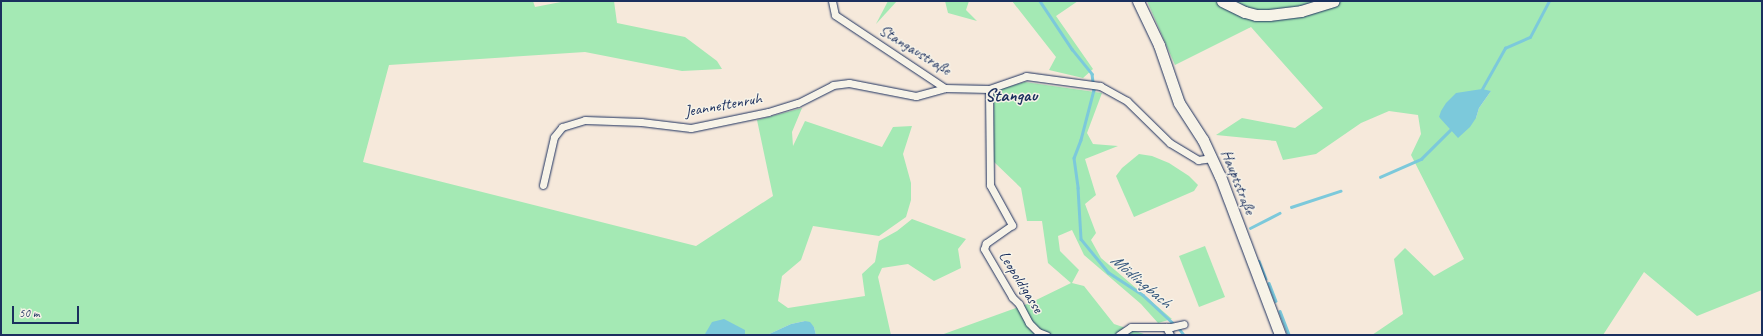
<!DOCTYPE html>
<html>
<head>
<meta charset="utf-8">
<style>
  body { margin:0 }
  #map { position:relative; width:1763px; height:336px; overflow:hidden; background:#f6e9db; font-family:Caveat,sans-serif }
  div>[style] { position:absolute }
  .green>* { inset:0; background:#a4e9b4 }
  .water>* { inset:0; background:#7cc9db }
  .stream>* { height:2.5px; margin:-1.25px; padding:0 1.25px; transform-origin:1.25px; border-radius:1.25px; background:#7cc9db }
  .roads { filter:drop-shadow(0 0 1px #1b2f5e) drop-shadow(0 0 1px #1b2f5e) }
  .street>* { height:7px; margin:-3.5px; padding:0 3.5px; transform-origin:3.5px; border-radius:3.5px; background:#f7f3e8 }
  .secondary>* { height:11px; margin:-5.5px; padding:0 5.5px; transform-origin:5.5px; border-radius:5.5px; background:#f7f3e8 }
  span { translate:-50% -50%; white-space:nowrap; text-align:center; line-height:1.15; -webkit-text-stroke:3px #f7f3e8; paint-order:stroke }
  .street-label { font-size:16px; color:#1b2f5e }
  .water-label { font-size:17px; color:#33567d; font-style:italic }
  .quarter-label { font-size:18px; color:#1b2f5e; font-weight:700 }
  .frame { position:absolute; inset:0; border:2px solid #1b2f5e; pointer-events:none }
  .scale { position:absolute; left:12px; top:306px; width:67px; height:18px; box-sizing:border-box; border:2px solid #1b2f5e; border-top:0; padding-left:5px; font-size:12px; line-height:14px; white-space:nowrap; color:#1b2f5e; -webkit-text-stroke:3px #f7f3e8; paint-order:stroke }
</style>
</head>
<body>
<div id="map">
  <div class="green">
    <i style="clip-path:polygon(1px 1px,533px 1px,535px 7px,566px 1px,614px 1px,617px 23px,685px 37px,717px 61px,722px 69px,682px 71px,585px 52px,389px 65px,363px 162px,696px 246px,773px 196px,757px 120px,802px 108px,792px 132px,793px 146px,805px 121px,882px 147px,893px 127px,912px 126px,903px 154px,911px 183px,911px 200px,906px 217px,879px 236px,813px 226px,801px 260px,782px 276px,778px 301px,788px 308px,865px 296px,862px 274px,875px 262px,879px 241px,897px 231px,912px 219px,966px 239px,958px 249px,961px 268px,934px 281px,908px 264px,882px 268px,878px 277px,891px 335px,816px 335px,814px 327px,805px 321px,791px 324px,767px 335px,745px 335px,745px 330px,705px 334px,706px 335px,1px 335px)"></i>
    <i style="clip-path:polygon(888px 1px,897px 1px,876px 24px)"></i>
    <i style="clip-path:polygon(945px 1px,969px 1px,966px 10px,977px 21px,948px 13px)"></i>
    <i style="clip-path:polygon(1012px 1px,1078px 1px,1056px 16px,1093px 69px,1083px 78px,1049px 70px,1056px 57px)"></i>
    <i style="clip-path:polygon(evenodd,1147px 1px,1762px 1px,1762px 290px,1697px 316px,1644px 272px,1603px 335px,1372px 335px,1403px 314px,1394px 259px,1405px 248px,1434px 276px,1464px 259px,1411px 155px,1421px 134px,1418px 115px,1389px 111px,1361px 123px,1316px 154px,1283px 160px,1276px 141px,1216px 135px,1242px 118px,1295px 128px,1323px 108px,1251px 27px,1175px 65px,1147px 1px,1491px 91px,1479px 108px,1476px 118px,1439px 118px,1491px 91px)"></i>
    <i style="clip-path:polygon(1025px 82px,1102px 93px,1087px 133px,1093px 144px,1118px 146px,1085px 159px,1096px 195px,1085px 204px,1096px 233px,1091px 240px,1101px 258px,1172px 319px,1158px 323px,1141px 304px,1084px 255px,1072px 230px,1058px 236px,1060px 251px,1079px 270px,1072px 283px,1084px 286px,1114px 324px,1147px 335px,941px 335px,1030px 303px,1071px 283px,1048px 263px,1042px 221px,1027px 221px,1021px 188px,993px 161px,994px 91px)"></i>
    <i style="clip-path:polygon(1139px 154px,1152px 156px,1169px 163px,1189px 176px,1198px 185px,1194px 191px,1134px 217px,1116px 176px,1122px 168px)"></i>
    <i style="clip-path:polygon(1205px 246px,1225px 297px,1199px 307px,1179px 256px)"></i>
  </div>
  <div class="water">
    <i style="clip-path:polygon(1482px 89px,1491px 91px,1479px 108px,1476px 118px,1470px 127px,1458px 138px,1439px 117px,1441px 111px,1446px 103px,1456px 93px)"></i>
    <i style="clip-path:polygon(724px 319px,745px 330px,745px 335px,705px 334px,712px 322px)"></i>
    <i style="clip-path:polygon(805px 321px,810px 322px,814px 327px,816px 335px,767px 335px,791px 324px)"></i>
  </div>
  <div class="stream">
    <i style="left:1040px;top:1px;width:58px;rotate:56.3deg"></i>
    <i style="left:1072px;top:49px;width:32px;rotate:51deg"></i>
    <i style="left:1092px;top:74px;width:16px;rotate:83deg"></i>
    <i style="left:1094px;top:90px;width:52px;rotate:104.6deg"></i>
    <i style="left:1081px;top:140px;width:19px;rotate:111deg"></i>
    <i style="left:1074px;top:158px;width:30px;rotate:82deg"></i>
    <i style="left:1078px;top:188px;width:51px;rotate:86.6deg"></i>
    <i style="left:1081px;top:239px;width:43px;rotate:50.7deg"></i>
    <i style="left:1108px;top:272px;width:42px;rotate:33.3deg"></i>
    <i style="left:1143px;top:295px;width:42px;rotate:43.1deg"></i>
    <i style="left:1482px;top:89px;width:47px;rotate:-60.7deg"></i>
    <i style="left:1505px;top:48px;width:27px;rotate:-24deg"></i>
    <i style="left:1530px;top:37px;width:41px;rotate:-62.2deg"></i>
    <i style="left:1380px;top:177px;width:45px;rotate:-23.7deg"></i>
    <i style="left:1421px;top:159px;width:41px;rotate:-45deg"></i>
    <i style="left:1291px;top:207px;width:52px;rotate:-18.1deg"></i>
    <i style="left:1250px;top:228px;width:33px;rotate:-27deg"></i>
    <i style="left:1259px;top:261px;width:19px;rotate:69deg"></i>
    <i style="left:1269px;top:283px;width:19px;rotate:69deg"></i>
    <i style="left:1280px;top:311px;width:26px;rotate:69deg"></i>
    <i style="left:1178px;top:327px;width:10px;rotate:53deg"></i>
  </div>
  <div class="roads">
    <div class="street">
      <i style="left:832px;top:1px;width:14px;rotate:78deg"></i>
      <i style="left:835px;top:15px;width:132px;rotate:33.6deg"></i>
      <i style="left:945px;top:88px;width:44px;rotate:1.3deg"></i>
      <i style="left:989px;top:89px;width:39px;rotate:-19deg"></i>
      <i style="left:1026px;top:76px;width:75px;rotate:7.7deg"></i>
      <i style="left:1100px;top:86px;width:31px;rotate:29deg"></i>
      <i style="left:1127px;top:101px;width:60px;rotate:44.3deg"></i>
      <i style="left:1170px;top:143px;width:33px;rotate:31deg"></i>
      <i style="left:1198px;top:160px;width:14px;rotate:-8deg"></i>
      <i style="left:989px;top:89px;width:96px;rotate:89.4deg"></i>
      <i style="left:990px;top:185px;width:46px;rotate:61.2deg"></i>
      <i style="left:1012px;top:225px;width:32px;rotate:145deg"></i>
      <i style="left:986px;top:243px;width:6px;rotate:108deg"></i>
      <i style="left:984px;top:249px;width:56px;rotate:59.7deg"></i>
      <i style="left:1012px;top:297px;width:10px;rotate:45deg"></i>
      <i style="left:1019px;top:304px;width:21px;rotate:62deg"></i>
      <i style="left:1029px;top:323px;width:13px;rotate:45deg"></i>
      <i style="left:1038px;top:332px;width:9px;rotate:21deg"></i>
      <i style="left:543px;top:185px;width:49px;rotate:-77.1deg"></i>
      <i style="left:554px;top:137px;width:13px;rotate:-51deg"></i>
      <i style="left:562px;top:127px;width:24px;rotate:-17deg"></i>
      <i style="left:585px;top:120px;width:56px;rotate:2deg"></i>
      <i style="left:641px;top:122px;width:50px;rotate:6.8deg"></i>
      <i style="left:691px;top:128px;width:79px;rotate:-11.7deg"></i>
      <i style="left:768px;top:112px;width:31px;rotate:-17deg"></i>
      <i style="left:798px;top:103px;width:39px;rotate:-27deg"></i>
      <i style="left:833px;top:85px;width:16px;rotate:-7deg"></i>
      <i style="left:849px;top:83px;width:68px;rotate:11deg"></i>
      <i style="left:916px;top:96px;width:30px;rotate:-15deg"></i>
      <i style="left:1166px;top:327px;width:9px;rotate:63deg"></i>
      <i style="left:1119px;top:335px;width:14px;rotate:-34deg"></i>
      <i style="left:1131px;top:327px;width:40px"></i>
      <i style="left:1171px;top:327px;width:13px;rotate:-13deg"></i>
    </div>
    <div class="secondary">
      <i style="left:1138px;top:1px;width:49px;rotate:64.5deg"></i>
      <i style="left:1159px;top:45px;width:61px;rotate:71deg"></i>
      <i style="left:1179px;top:103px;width:44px;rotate:57deg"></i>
      <i style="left:1203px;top:140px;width:40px;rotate:65deg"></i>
      <i style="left:1220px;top:176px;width:170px;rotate:69.3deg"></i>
      <i style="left:1222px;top:1px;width:25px;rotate:26deg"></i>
      <i style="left:1245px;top:12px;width:11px;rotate:15deg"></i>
      <i style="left:1256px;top:15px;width:13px"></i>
      <i style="left:1269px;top:15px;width:32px;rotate:-7deg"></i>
      <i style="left:1301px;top:11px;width:34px;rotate:-17deg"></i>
    </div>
  </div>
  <div class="street-label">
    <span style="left:915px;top:50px;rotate:32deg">Stangaustraße</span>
    <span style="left:723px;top:105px;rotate:-10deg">Jeannettenruh</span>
    <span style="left:1238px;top:182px;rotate:68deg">Hauptstraße</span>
    <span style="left:1021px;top:282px;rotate:58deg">Leopoldigasse</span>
  </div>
  <div class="water-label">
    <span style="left:1141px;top:281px;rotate:40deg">Mödlingbach</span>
  </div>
  <div class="quarter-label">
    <span style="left:1011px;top:95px">Stangau</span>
  </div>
  <div class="frame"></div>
  <div class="scale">50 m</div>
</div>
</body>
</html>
